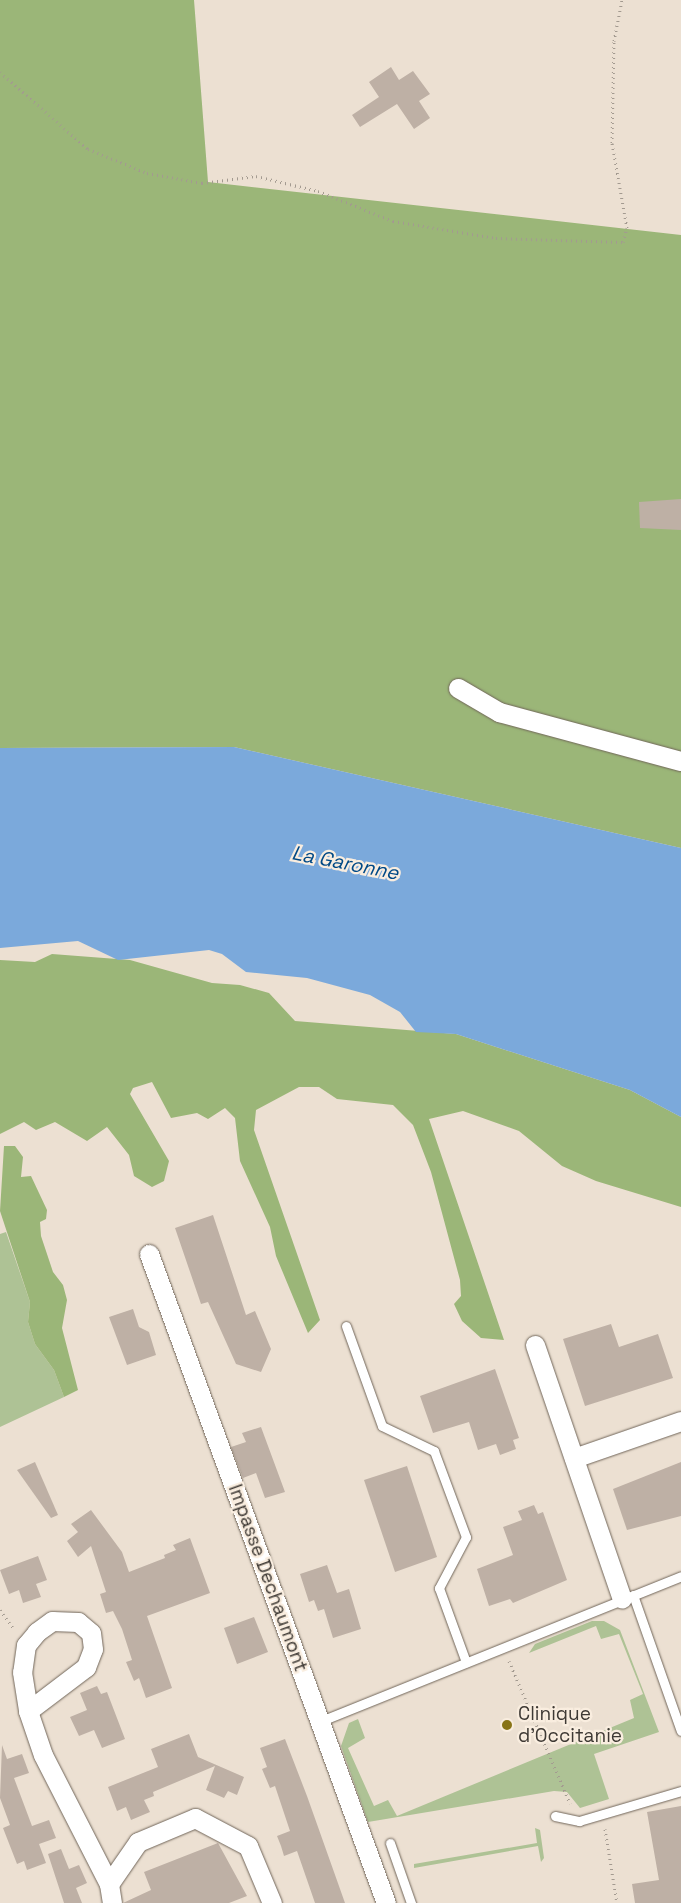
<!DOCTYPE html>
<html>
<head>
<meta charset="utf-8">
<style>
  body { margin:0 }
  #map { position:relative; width:681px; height:1903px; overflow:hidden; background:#ece0d2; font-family:"Space Grotesk",sans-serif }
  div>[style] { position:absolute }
  .green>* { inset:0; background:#aec295 }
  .forest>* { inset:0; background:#9bb678 }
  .water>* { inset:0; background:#7ba9db }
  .building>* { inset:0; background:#beb0a5 }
  .path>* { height:3px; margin-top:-1.5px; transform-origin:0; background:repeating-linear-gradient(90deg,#a39a90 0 1px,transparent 0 5px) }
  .roads { filter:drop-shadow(0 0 1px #71665a) drop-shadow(0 0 1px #71665a) }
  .service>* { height:9px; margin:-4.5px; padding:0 4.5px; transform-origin:4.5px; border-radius:4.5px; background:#fff }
  .minor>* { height:19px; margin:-9.5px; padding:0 9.5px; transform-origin:9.5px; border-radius:9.5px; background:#fff }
  .dots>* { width:14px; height:14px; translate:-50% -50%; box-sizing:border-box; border:2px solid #f9eddf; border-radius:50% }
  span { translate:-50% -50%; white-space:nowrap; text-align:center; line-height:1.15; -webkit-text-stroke:4.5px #f9eddf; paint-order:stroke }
  .street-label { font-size:19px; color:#3e3934 }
  .poi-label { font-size:19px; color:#3e3934 }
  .left { translate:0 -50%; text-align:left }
  .water-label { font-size:20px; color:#004986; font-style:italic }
</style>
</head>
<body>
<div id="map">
  <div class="green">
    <i style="clip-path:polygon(6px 1232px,30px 1302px,28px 1322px,35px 1344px,54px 1370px,64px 1397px,0 1427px,0 1234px)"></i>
    <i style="clip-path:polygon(592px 1621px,604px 1621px,620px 1630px,659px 1732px,594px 1754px,609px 1799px,580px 1808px,567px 1792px,554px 1791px,368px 1822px,341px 1746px,349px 1723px,358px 1719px,365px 1738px,348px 1748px,374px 1806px,388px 1800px,397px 1816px,634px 1718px,630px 1700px,643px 1694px,619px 1634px,601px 1639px,596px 1626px,529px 1653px,535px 1644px)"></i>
    <i style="clip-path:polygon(535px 1828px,540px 1830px,544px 1858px,541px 1862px,538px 1846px,414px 1868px,414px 1864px,537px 1843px)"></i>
  </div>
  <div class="forest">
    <i style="clip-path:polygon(0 0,194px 0,208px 182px,681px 235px,681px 848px,234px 747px,0 748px)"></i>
    <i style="clip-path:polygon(52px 954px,130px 960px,212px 983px,240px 985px,269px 993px,295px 1021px,456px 1034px,630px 1090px,681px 1117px,681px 1207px,596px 1181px,562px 1166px,519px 1131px,463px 1111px,429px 1119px,504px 1340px,481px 1338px,462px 1321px,454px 1304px,461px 1296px,460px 1280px,431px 1172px,413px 1125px,393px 1105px,337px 1099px,319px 1087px,299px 1087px,256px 1110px,254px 1130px,320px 1320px,308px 1333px,276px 1256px,270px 1227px,240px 1161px,235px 1118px,225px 1108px,208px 1119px,197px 1113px,171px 1118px,152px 1082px,133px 1088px,130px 1094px,169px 1161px,164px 1181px,152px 1187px,134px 1176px,129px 1155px,107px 1127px,87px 1141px,55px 1122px,36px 1130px,24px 1122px,0 1134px,0 960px,35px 962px)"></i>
    <i style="clip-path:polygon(4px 1146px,15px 1146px,23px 1157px,21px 1177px,31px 1176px,47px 1210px,46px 1219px,40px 1222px,41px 1236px,53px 1272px,63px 1285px,67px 1300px,62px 1328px,78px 1390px,64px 1397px,54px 1370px,35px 1344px,28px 1322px,30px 1302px,0 1211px)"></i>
  </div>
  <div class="water">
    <i style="clip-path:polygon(234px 747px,681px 848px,681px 1117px,630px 1090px,456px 1034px,416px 1032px,400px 1012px,370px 995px,307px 978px,246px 972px,222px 954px,209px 950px,118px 960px,78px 941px,0 948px,0 748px)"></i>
  </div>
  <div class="building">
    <i style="clip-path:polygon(391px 67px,399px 80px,413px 71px,430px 94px,419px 101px,430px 118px,414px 129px,397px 104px,360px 127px,352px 115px,379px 97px,369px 82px)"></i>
    <i style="clip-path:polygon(681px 499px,681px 530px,640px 528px,639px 502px)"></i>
    <i style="clip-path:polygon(213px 1215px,246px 1315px,255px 1311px,271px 1349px,261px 1372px,236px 1364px,208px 1302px,201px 1304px,175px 1228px)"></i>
    <i style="clip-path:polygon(133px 1309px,139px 1327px,149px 1332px,156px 1355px,127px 1365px,109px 1317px)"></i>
    <i style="clip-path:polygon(611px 1324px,619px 1347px,658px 1334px,673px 1378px,585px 1406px,563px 1339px)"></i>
    <i style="clip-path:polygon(495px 1369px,519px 1438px,513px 1440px,516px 1449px,500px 1455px,496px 1444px,478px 1450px,469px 1422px,433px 1433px,420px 1396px)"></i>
    <i style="clip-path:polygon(261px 1427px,285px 1492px,265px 1498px,256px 1473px,243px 1478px,231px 1447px,246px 1442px,242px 1433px)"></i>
    <i style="clip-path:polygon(35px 1462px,58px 1515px,51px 1518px,17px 1470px)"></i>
    <i style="clip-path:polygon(681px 1462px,681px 1516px,627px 1530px,613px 1489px)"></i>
    <i style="clip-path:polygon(407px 1466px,437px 1557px,395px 1572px,364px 1480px)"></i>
    <i style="clip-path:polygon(534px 1505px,538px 1514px,543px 1512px,567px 1580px,513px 1603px,510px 1599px,489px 1606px,477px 1569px,513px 1555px,503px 1527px,522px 1520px,518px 1511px)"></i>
    <i style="clip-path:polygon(91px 1510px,122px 1552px,129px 1572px,165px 1558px,164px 1555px,176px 1550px,173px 1545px,190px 1538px,210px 1593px,147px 1616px,172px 1688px,146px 1698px,139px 1678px,134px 1681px,126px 1662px,132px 1660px,122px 1629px,113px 1611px,106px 1613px,100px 1594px,106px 1592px,91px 1546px,78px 1557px,67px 1541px,78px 1532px,71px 1524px)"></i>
    <i style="clip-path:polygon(38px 1556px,47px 1580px,36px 1584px,41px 1597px,23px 1603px,19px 1590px,9px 1594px,0 1570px)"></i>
    <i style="clip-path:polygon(327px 1565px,337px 1593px,349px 1589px,361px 1629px,333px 1638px,324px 1609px,318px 1611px,314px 1600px,309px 1602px,300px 1574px)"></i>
    <i style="clip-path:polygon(254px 1617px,268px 1652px,237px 1664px,224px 1628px)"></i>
    <i style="clip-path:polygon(97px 1686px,101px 1694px,107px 1692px,125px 1739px,102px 1748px,94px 1730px,79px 1736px,70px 1717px,87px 1710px,80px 1693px)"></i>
    <i style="clip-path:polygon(189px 1734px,198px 1757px,244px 1777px,237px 1795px,228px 1791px,224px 1798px,206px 1790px,215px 1766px,153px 1792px,154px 1796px,144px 1800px,150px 1812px,131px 1820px,126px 1807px,117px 1811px,108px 1787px,158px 1767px,151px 1749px)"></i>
    <i style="clip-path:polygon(285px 1739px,307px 1796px,345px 1903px,315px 1903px,297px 1851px,284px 1856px,281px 1846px,277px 1836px,290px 1831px,275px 1786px,270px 1788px,262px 1769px,267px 1767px,260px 1748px)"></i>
    <i style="clip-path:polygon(2px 1745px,7px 1759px,22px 1754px,25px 1762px,29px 1773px,14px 1778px,32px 1826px,49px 1820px,56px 1838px,39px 1844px,46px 1863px,27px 1870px,24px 1861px,17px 1864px,3px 1828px,10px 1825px,0 1798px)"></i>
    <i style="clip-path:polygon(681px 1806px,681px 1903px,635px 1903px,632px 1884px,659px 1880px,647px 1812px)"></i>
    <i style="clip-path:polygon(218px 1843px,247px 1896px,229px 1903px,123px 1903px,151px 1890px,144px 1872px)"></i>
    <i style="clip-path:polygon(61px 1849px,69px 1869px,79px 1865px,87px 1883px,76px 1888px,82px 1903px,64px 1903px,48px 1854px)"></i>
  </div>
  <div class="path">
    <i style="left:0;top:72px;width:117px;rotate:41.2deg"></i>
    <i style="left:88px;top:149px;width:64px;rotate:22.1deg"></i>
    <i style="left:147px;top:173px;width:56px;rotate:10.3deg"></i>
    <i style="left:202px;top:183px;width:54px;rotate:-7.4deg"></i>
    <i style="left:256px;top:176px;width:64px;rotate:13.6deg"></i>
    <i style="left:318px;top:191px;width:81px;rotate:21.8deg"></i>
    <i style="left:393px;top:221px;width:104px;rotate:9.4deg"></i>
    <i style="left:496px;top:238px;width:127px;rotate:1.8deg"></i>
    <i style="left:623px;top:242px;width:15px;rotate:-74deg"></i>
    <i style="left:627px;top:228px;width:86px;rotate:-100deg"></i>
    <i style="left:612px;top:143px;width:102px;rotate:-88.9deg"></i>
    <i style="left:614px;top:41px;width:42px;rotate:-79deg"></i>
    <i style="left:0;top:1610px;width:24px;rotate:54deg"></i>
    <i style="left:509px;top:1661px;width:155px;rotate:66.8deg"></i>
    <i style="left:605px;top:1829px;width:75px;rotate:80.8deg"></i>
  </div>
  <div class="roads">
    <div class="service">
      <i style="left:346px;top:1326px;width:106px;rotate:70.2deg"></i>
      <i style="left:382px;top:1426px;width:58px;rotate:25.7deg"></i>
      <i style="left:434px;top:1451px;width:92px;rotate:69.6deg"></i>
      <i style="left:466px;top:1537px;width:58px;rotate:117.9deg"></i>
      <i style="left:439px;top:1588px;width:79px;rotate:70deg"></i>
      <i style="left:633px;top:1595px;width:144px;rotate:70.6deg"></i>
      <i style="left:321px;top:1721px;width:388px;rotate:-21.9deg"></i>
      <i style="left:555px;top:1816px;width:25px;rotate:12deg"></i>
      <i style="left:579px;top:1821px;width:106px;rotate:-16.4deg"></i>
      <i style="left:390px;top:1843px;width:64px;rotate:70.7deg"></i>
    </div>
    <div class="minor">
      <i style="left:458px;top:688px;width:48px;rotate:30.3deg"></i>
      <i style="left:499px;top:712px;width:188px;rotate:15.1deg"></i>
      <i style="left:149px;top:1254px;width:691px;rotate:69.94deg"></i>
      <i style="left:535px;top:1345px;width:268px;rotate:71.1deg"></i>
      <i style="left:574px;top:1458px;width:113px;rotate:-19.1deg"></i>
      <i style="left:28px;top:1711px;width:73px;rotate:-37.2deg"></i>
      <i style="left:86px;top:1667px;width:19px;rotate:-69deg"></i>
      <i style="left:93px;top:1649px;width:16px;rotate:-97deg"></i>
      <i style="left:91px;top:1633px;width:17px;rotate:-140deg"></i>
      <i style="left:78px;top:1622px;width:26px;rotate:-178deg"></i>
      <i style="left:52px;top:1621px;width:19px;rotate:144deg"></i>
      <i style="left:37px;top:1632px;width:17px;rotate:130deg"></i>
      <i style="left:26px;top:1645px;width:27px;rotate:98deg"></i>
      <i style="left:22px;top:1672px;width:39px;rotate:81deg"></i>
      <i style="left:28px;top:1711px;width:46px;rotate:71.2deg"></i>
      <i style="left:43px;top:1755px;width:145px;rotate:62.9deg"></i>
      <i style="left:112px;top:1903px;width:19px;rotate:-99deg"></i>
      <i style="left:109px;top:1884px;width:51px;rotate:-55.4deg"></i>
      <i style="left:138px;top:1842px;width:62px;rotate:-22.8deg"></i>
      <i style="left:195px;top:1818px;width:60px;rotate:27.8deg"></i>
      <i style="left:248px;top:1846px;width:62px;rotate:67.2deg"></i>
    </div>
  </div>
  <div class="dots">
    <i style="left:507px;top:1725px;background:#887417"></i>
  </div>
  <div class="street-label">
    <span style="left:268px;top:1578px;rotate:70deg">Impasse Dechaumont</span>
  </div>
  <div class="poi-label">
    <span class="left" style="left:518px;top:1725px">Clinique<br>d'Occitanie</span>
  </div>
  <div class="water-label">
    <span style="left:345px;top:863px;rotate:11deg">La Garonne</span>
  </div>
</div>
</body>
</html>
